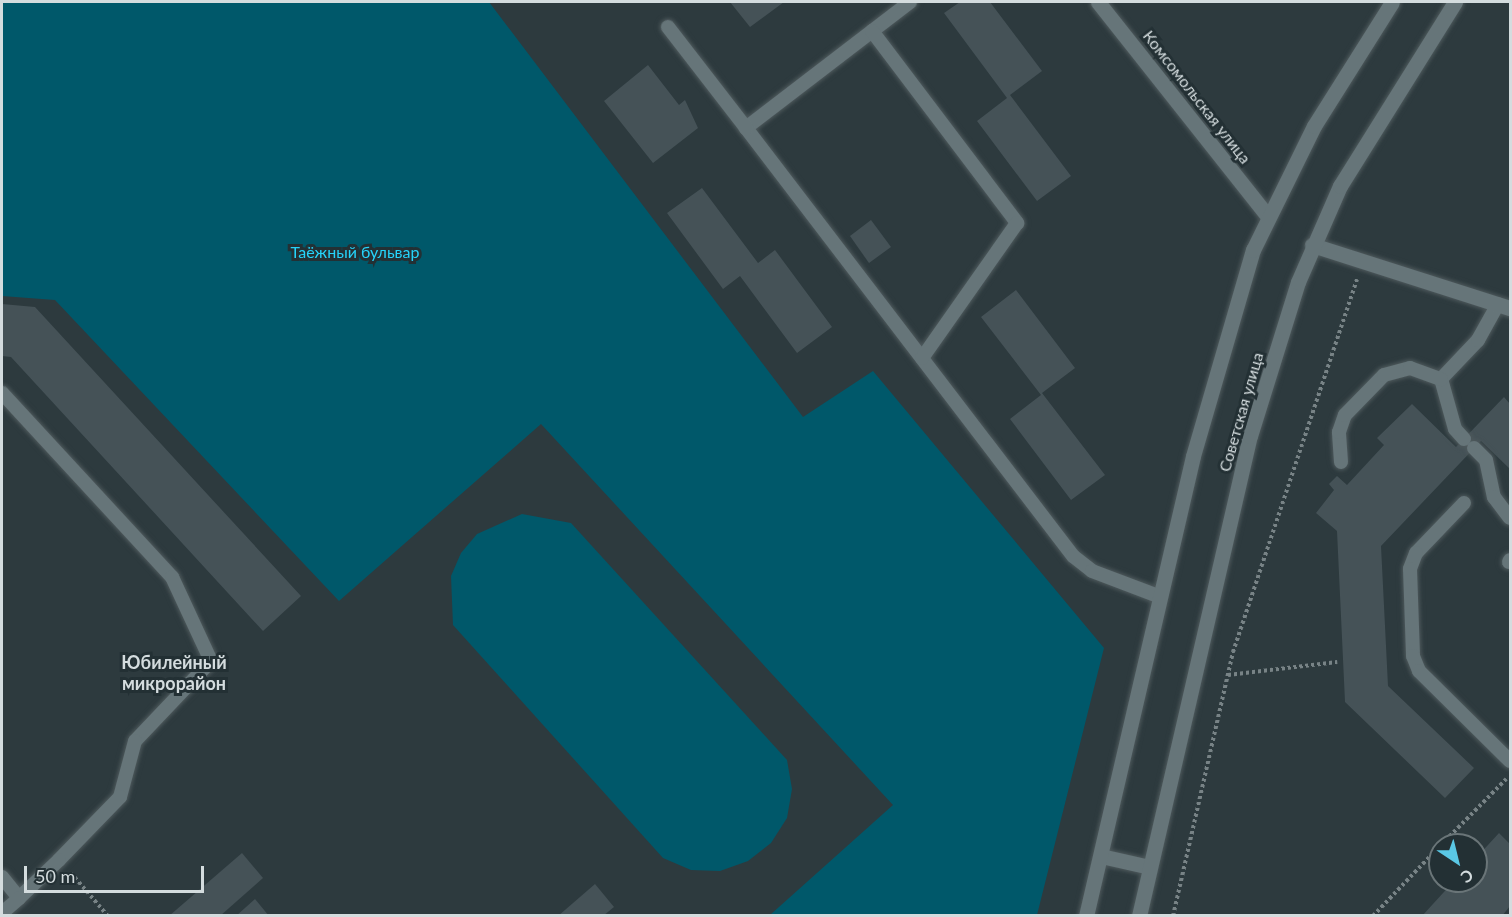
<!DOCTYPE html>
<html>
<head>
<meta charset="utf-8">
<style>
  body { margin:0 }
  #map { position:relative; width:1512px; height:917px; overflow:hidden; background:#2d3a3e; font-family:Lato,sans-serif }
  div>[style] { position:absolute }
  .green>* { inset:0; background:#00586a }
  .building>* { inset:0; background:#455257 }
  .path>* { height:4px; margin-top:-2px; transform-origin:0; background:repeating-linear-gradient(90deg,#788386 0 3px,transparent 0 6px) }
  .roads { filter:drop-shadow(0 0 2px #4e595c) drop-shadow(0 0 2px #4e595c) }
  .service>* { height:14px; margin:-7px; padding:0 7px; transform-origin:7px; border-radius:7px; background:#667579 }
  .minor>* { height:15px; margin:-7.5px; padding:0 7.5px; transform-origin:7.5px; border-radius:7.5px; background:#667579 }
  .tertiary>* { height:15px; margin:-7.5px; padding:0 7.5px; transform-origin:7.5px; border-radius:7.5px; background:#667579 }
  span { translate:-50% -50%; white-space:nowrap; text-align:center; line-height:1.15; -webkit-text-stroke:6px #233034; paint-order:stroke }
  .street-label { font-size:16px; color:#d4dcde }
  .park-label { font-size:16px; color:#25d3fa }
  .neighbourhood-label { font-size:18px; color:#d4dcde; font-weight:700 }
  .frame { position:absolute; inset:0; border:3px solid #d4dcde; pointer-events:none }
  .north { position:absolute; left:1428px; top:833px; width:60px; height:60px; box-sizing:border-box; background:#233034; border:2px solid #6a7578; border-radius:50%; rotate:145deg; font-size:16px; font-weight:700; line-height:24px; text-align:center; color:#d4dcde }
  .north::after { content:''; display:block; margin:auto; width:21px; height:27px; background:#5ac8e5; clip-path:polygon(50% 0,100% 100%,50% 72%,0 100%) }
  .scale { position:absolute; left:24px; top:866px; width:180px; height:27px; box-sizing:border-box; border:3px solid #d4dcde; border-top:0; padding-left:8px; font-size:18px; line-height:21px; white-space:nowrap; color:#d4dcde; -webkit-text-stroke:4px #233034; paint-order:stroke }
</style>
</head>
<body>
<div id="map">
  <div class="green">
    <i style="clip-path:polygon(2px 2px,489px 2px,803px 417px,873px 371px,1104px 648px,1037px 915px,770px 915px,893px 805px,541px 424px,339px 601px,55px 300px,2px 296px)"></i>
    <i style="clip-path:polygon(522px 514px,571px 523px,787px 760px,792px 789px,787px 818px,771px 843px,748px 861px,720px 871px,691px 870px,663px 858px,453px 625px,451px 576px,461px 553px,477px 534px)"></i>
  </div>
  <div class="building">
    <i style="clip-path:polygon(730px 2px,784px 2px,750px 27px)"></i>
    <i style="clip-path:polygon(960px 2px,990px 2px,1042px 71px,1010px 95px,1071px 176px,1037px 201px,977px 121px,1007px 98px,944px 13px)"></i>
    <i style="clip-path:polygon(648px 65px,679px 105px,685px 100px,698px 128px,653px 163px,604px 101px)"></i>
    <i style="clip-path:polygon(702px 188px,758px 263px,775px 250px,832px 327px,797px 353px,740px 276px,723px 289px,667px 213px)"></i>
    <i style="clip-path:polygon(871px 220px,891px 247px,869px 263px,850px 236px)"></i>
    <i style="clip-path:polygon(1016px 290px,1075px 368px,1042px 393px,1105px 475px,1071px 500px,1010px 419px,1041px 395px,981px 317px)"></i>
    <i style="clip-path:polygon(2px 304px,35px 307px,301px 596px,263px 631px,11px 357px,2px 356px)"></i>
    <i style="clip-path:polygon(1504px 397px,1510px 404px,1510px 469px,1481px 441px,1381px 546px,1388px 686px,1474px 768px,1445px 798px,1345px 702px,1337px 531px,1316px 513px,1334px 490px,1329px 484px,1337px 476px,1347px 485px,1384px 445px,1377px 438px,1412px 404px,1456px 447px)"></i>
    <i style="clip-path:polygon(1499px 833px,1510px 844px,1510px 906px,1502px 916px,1422px 916px,1454px 881px,1476px 881px,1476px 858px)"></i>
    <i style="clip-path:polygon(242px 853px,263px 878px,220px 916px,169px 916px)"></i>
    <i style="clip-path:polygon(595px 884px,614px 907px,603px 916px,558px 916px)"></i>
    <i style="clip-path:polygon(255px 899px,269px 916px,236px 916px)"></i>
  </div>
  <div class="path">
    <i style="left:1228px;top:675px;width:110px;rotate:-6.8deg"></i>
    <i style="left:1441px;top:845px;width:93px;rotate:-45.4deg"></i>
    <i style="left:71px;top:873px;width:57px;rotate:49.3deg"></i>
    <i style="left:1173px;top:916px;width:271px;rotate:-77.2deg"></i>
    <i style="left:1233px;top:652px;width:393px;rotate:-71.6deg"></i>
    <i style="left:1373px;top:916px;width:97px;rotate:-46.3deg"></i>
  </div>
  <div class="roads">
    <div class="service">
      <i style="left:910px;top:2px;width:207px;rotate:142.5deg"></i>
      <i style="left:746px;top:128px;width:539px;rotate:52.62deg"></i>
      <i style="left:1073px;top:556px;width:24px;rotate:38deg"></i>
      <i style="left:1092px;top:571px;width:71px;rotate:20.7deg"></i>
      <i style="left:668px;top:27px;width:128px;rotate:52.3deg"></i>
      <i style="left:872px;top:31px;width:241px;rotate:52.9deg"></i>
      <i style="left:1017px;top:223px;width:165px;rotate:125.1deg"></i>
      <i style="left:2px;top:393px;width:251px;rotate:47.3deg"></i>
      <i style="left:172px;top:577px;width:93px;rotate:65.1deg"></i>
      <i style="left:211px;top:661px;width:110px;rotate:133.5deg"></i>
      <i style="left:135px;top:741px;width:58px;rotate:105deg"></i>
      <i style="left:120px;top:797px;width:88px;rotate:134.1deg"></i>
      <i style="left:59px;top:860px;width:55px;rotate:136.5deg"></i>
      <i style="left:19px;top:898px;width:27px;rotate:-129deg"></i>
      <i style="left:1464px;top:439px;width:13px;rotate:-132deg"></i>
      <i style="left:1455px;top:429px;width:52px;rotate:-105.6deg"></i>
      <i style="left:1441px;top:379px;width:54px;rotate:-46.5deg"></i>
      <i style="left:1478px;top:340px;width:41px;rotate:-60.9deg"></i>
      <i style="left:1474px;top:448px;width:17px;rotate:45deg"></i>
      <i style="left:1486px;top:460px;width:38px;rotate:78deg"></i>
      <i style="left:1494px;top:497px;width:26px;rotate:53deg"></i>
      <i style="left:1341px;top:462px;width:30px;rotate:-94deg"></i>
      <i style="left:1339px;top:432px;width:18px;rotate:-71deg"></i>
      <i style="left:1345px;top:415px;width:56px;rotate:-45.7deg"></i>
      <i style="left:1384px;top:375px;width:27px;rotate:-15deg"></i>
      <i style="left:1410px;top:368px;width:33px;rotate:20deg"></i>
      <i style="left:1464px;top:503px;width:69px;rotate:133.8deg"></i>
      <i style="left:1416px;top:553px;width:17px;rotate:111deg"></i>
      <i style="left:1410px;top:569px;width:87px;rotate:88deg"></i>
      <i style="left:1413px;top:656px;width:16px;rotate:68deg"></i>
      <i style="left:1419px;top:671px;width:128px;rotate:44.7deg"></i>
      <i style="left:1509px;top:562px;width:2px;rotate:-63deg"></i>
      <i style="left:2px;top:913px;width:23px;rotate:-41deg"></i>
    </div>
    <div class="minor">
      <i style="left:1098px;top:2px;width:270px;rotate:51.6deg"></i>
      <i style="left:1312px;top:245px;width:208px;rotate:17.7deg"></i>
    </div>
    <div class="tertiary">
      <i style="left:1101px;top:856px;width:50px;rotate:12.7deg"></i>
      <i style="left:1086px;top:916px;width:472px;rotate:-76.9deg"></i>
      <i style="left:1193px;top:456px;width:215px;rotate:-73.8deg"></i>
      <i style="left:1253px;top:250px;width:138px;rotate:-63.8deg"></i>
      <i style="left:1314px;top:126px;width:146px;rotate:-57.8deg"></i>
      <i style="left:1139px;top:916px;width:493px;rotate:-77deg"></i>
      <i style="left:1250px;top:436px;width:161px;rotate:-72.7deg"></i>
      <i style="left:1298px;top:282px;width:105px;rotate:-66.4deg"></i>
      <i style="left:1340px;top:186px;width:217px;rotate:-58deg"></i>
    </div>
  </div>
  <div class="street-label">
    <span style="left:1197px;top:97px;rotate:52deg">Комсомольская улица</span>
    <span style="left:1241px;top:412px;rotate:-74deg">Советская улица</span>
  </div>
  <div class="park-label">
    <span style="left:355px;top:252px">Таёжный бульвар</span>
  </div>
  <div class="neighbourhood-label">
    <span style="left:174px;top:673px">Юбилейный<br>микрорайон</span>
  </div>
  <div class="frame"></div>
  <div class="north">С</div>
  <div class="scale">50 m</div>
</div>
</body>
</html>
